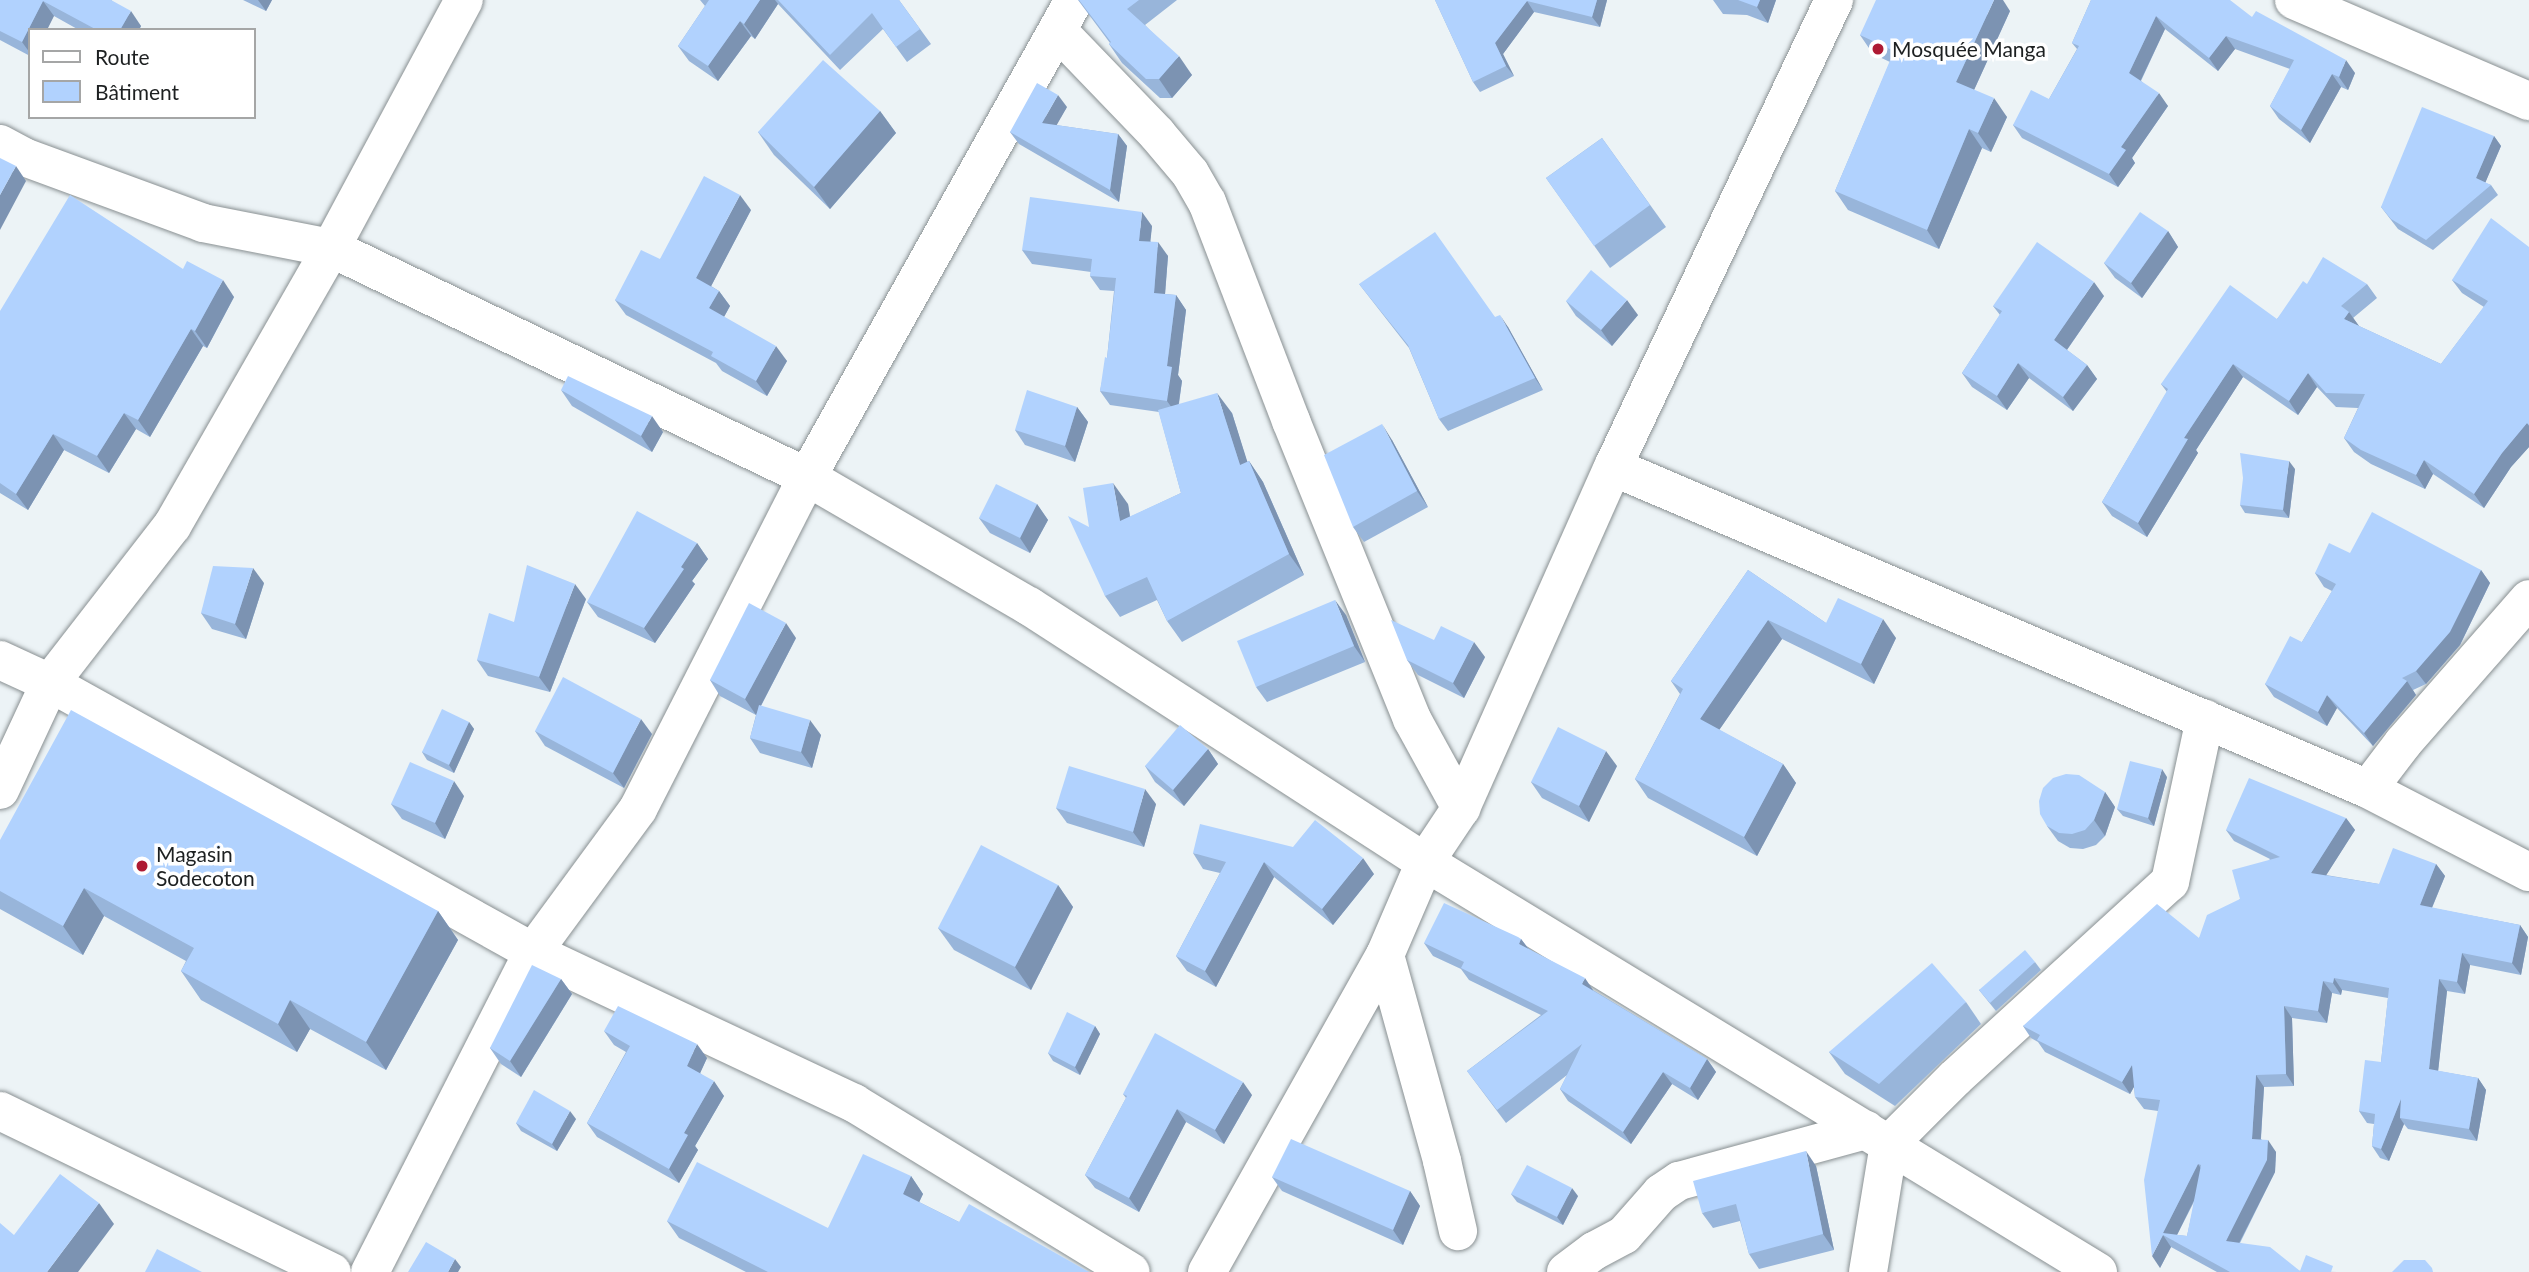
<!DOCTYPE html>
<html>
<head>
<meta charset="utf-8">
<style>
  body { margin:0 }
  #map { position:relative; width:2529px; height:1272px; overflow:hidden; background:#ecf3f6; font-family:Lato,sans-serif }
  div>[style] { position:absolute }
  .roads { filter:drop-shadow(0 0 2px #899092) drop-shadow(0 0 2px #899092) }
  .street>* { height:38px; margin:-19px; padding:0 19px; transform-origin:19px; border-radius:19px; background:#fff }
  .wall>* { inset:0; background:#98b5da }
  .shaded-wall>* { inset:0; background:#7c93b2 }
  .building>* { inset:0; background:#b1d2fe }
  .dots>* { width:19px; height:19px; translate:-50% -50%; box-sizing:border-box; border:4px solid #fff; border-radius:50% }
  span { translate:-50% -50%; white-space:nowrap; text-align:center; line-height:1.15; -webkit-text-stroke:7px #fff; paint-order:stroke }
  .poi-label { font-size:21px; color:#1d2021 }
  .left { translate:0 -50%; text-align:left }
  .legend { position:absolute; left:28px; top:28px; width:228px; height:91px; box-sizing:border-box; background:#fff; border:2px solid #a5a6a6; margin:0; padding:9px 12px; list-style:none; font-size:21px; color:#1d2021 }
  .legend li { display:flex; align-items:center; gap:14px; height:35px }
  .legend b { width:35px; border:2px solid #a5a6a6 }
</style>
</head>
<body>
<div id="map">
  <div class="roads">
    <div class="street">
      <i style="left:2294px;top:0;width:256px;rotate:23.3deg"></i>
      <i style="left:1058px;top:31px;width:143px;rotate:46.1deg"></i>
      <i style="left:1157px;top:134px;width:51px;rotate:49.8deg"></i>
      <i style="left:1190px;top:173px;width:34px;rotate:60deg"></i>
      <i style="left:1207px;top:202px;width:235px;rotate:69deg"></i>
      <i style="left:1291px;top:421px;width:322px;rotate:67.9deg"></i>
      <i style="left:1412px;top:719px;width:102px;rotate:61.2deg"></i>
      <i style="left:0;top:144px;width:27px;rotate:28deg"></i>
      <i style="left:24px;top:157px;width:191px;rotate:20.2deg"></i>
      <i style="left:203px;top:223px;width:130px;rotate:11.1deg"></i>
      <i style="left:331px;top:248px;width:528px;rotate:25.69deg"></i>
      <i style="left:807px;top:477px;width:257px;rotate:30.2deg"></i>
      <i style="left:1029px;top:606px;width:472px;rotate:32.9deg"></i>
      <i style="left:1425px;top:862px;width:788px;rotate:31.35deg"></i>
      <i style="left:1613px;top:467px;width:821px;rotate:23.1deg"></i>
      <i style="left:2368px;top:789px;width:181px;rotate:27.3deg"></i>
      <i style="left:0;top:660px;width:55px;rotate:24.7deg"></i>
      <i style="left:50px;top:683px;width:553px;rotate:29.12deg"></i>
      <i style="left:533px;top:952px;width:355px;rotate:25.2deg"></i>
      <i style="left:854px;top:1103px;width:324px;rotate:31.4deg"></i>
      <i style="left:2368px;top:789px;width:58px;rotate:-52.7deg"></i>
      <i style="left:2403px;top:743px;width:191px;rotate:-48.8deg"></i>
      <i style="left:0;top:790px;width:118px;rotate:-65deg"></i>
      <i style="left:50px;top:683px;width:199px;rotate:-52.2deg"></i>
      <i style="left:172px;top:526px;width:320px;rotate:-60.2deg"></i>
      <i style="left:331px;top:248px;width:281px;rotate:-61.8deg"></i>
      <i style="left:1385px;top:955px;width:214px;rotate:74.5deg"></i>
      <i style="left:1442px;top:1161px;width:72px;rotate:77.1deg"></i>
      <i style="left:0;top:1111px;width:369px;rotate:25.9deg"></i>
      <i style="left:370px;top:1272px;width:359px;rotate:-63deg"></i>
      <i style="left:533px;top:952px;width:177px;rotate:-53.7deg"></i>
      <i style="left:638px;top:809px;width:373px;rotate:-63deg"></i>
      <i style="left:807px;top:477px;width:547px;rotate:-60.76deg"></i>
      <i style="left:1207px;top:1272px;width:364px;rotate:-60.7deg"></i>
      <i style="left:1385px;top:955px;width:101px;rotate:-66.7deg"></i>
      <i style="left:1425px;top:862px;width:65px;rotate:-56.3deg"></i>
      <i style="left:1461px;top:808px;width:373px;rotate:-66deg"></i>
      <i style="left:1613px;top:467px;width:517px;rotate:-64.67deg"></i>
      <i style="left:1566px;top:1272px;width:35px;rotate:-37deg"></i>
      <i style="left:1594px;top:1251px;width:34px;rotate:-28deg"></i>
      <i style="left:1624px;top:1235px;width:56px;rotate:-48.6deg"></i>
      <i style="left:1661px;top:1193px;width:22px;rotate:-34deg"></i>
      <i style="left:1679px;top:1181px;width:194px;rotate:-15.3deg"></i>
      <i style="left:1868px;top:1272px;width:130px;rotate:-80.7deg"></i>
      <i style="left:1889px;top:1144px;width:93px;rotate:-45deg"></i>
      <i style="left:1955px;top:1078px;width:291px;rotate:-42.4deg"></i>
      <i style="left:2170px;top:882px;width:167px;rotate:-77.9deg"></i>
    </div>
  </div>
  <div class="wall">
    <i style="clip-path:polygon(0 0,111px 0,141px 26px,139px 30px,79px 30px,54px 16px,30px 30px,30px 56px,0 40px)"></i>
    <i style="clip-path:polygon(243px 0,272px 0,266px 11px)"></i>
    <i style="clip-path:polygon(700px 0,899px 0,931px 44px,907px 62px,883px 29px,840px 70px,778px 4px,755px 39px,751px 36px,718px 81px,689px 61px,678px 46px,705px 6px)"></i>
    <i style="clip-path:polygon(1078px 0,1177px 0,1145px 25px,1192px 75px,1172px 98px,1160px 98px,1122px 63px,1109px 44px,1110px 43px)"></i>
    <i style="clip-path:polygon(1435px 0,1607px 0,1600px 27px,1534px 12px,1503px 54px,1514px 76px,1480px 92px,1473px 82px)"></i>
    <i style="clip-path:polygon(1713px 0,1776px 0,1768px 23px,1747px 15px,1723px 14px)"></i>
    <i style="clip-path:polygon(2091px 0,2252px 17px,2355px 73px,2348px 90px,2341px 87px,2310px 143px,2279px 119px,2270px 106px,2290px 69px,2235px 49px,2218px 71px,2165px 29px,2141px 81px,2168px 106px,2132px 158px,2135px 163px,2118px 187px,2022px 138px,2013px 125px,2049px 99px,2077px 49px,2072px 43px)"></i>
    <i style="clip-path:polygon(2010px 11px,1974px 90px,2007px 117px,1991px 152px,1982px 148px,1939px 249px,1848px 210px,1835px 191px,1890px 62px,1873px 54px,1860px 35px)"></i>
    <i style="clip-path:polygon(1067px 107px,1056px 125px,1118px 134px,1127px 146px,1119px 202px,1019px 144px,1010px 132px)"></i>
    <i style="clip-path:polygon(880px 111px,896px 133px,830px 209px,774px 155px,758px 132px)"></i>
    <i style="clip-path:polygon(2494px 136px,2501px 146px,2485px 183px,2491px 185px,2498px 195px,2433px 250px,2398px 229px,2381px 207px)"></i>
    <i style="clip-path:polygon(1602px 138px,1666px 227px,1610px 268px,1546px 178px)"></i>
    <i style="clip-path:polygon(751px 210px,711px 286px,719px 291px,730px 306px,724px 317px,787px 361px,767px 396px,722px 371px,716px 363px,626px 315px,615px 300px,660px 259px)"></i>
    <i style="clip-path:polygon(1152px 226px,1150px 241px,1168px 256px,1165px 294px,1176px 295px,1186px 310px,1178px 375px,1182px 381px,1179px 404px,1232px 413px,1247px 462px,1249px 461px,1263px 482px,1304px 575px,1182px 642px,1167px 621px,1157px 600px,1120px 617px,1105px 596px,1089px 527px,1128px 504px,1130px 517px,1181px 493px,1159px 412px,1110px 405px,1100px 391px,1107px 358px,1114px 291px,1100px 290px,1090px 276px,1091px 272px,1032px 264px,1022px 250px)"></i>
    <i style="clip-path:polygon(2168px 231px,2178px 247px,2142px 298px,2115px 278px,2104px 263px)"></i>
    <i style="clip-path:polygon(2529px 247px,2529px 447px,2511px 467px,2484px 508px,2433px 474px,2425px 489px,2371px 464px,2354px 452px,2344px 438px,2358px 408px,2336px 407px,2317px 387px,2298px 415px,2243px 377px,2196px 450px,2198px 453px,2147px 537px,2112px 516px,2102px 502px,2167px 392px,2161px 384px,2277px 319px,2307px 284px,2367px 284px,2377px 298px,2353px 318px,2359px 326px,2441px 364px,2484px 307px,2462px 293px,2452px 280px)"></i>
    <i style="clip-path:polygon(183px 269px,234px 297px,207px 348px,203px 346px,150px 437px,136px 429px,109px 473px,64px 450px,28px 510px,0 493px,0 311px)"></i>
    <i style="clip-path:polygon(1359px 284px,1495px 317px,1508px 327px,1543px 390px,1448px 431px,1439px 419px,1409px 348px)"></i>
    <i style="clip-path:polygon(2104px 296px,2067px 350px,2087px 365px,2097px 379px,2073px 411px,2029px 378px,2007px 410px,1972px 387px,1962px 373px,2000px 315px,1993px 306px)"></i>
    <i style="clip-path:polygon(1566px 301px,1638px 315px,1612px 346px,1576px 316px)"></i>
    <i style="clip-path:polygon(561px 390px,663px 432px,652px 452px,572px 406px)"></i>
    <i style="clip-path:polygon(1077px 407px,1088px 422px,1075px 462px,1025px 445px,1015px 430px)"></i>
    <i style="clip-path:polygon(1392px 440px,1428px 507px,1364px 542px,1353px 527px)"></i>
    <i style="clip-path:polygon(2295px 469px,2289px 518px,2245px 513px,2240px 505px)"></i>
    <i style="clip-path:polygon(1037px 504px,1048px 520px,1030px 553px,990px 533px,979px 518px)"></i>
    <i style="clip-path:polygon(697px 543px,708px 559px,692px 581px,695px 584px,655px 643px,598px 617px,587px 602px)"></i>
    <i style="clip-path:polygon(2350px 553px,2481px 570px,2490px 583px,2460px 645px,2426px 684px,2413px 690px,2416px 695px,2373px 746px,2337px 708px,2327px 726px,2274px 697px,2265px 684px,2302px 642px,2332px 591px,2324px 587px,2315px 573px)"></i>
    <i style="clip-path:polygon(1748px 570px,1826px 623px,1896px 638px,1874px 684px,1782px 639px,1719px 730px,1783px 764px,1796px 783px,1757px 856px,1648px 798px,1635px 779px,1680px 694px,1671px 681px)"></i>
    <i style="clip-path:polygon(264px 583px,246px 639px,212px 629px,201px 613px)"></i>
    <i style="clip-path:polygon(586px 599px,550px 692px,488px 676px,477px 660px,514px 622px)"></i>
    <i style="clip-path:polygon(1346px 615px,1365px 662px,1267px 702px,1256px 687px)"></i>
    <i style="clip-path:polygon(796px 638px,761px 706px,821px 735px,812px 768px,760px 753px,750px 738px,756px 715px,720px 696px,710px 680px)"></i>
    <i style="clip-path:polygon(1434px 640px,1485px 657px,1464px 698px,1418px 675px,1407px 660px)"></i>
    <i style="clip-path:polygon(469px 722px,474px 729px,454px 773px,427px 760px,422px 752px)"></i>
    <i style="clip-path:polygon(535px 731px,652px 734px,624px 788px,545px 746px)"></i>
    <i style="clip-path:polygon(1208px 749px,1218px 764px,1184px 806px,1155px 782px,1145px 766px)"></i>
    <i style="clip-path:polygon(1617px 766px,1589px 822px,1542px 798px,1531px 782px)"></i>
    <i style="clip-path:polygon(2167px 777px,2154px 826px,2123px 816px,2117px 809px)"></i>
    <i style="clip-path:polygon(2105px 792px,2115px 807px,2105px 836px,2096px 845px,2083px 849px,2070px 848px,2058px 841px,2047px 826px)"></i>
    <i style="clip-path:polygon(464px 796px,445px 839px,402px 819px,391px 804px)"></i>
    <i style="clip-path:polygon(1156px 804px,1144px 847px,1067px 823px,1056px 808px)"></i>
    <i style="clip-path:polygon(evenodd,2346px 818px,2355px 830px,2326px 875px,2379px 884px,2436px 864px,2445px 876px,2432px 908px,2520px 925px,2528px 937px,2521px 975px,2470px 965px,2465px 994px,2447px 991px,2438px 1071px,2478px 1078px,2486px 1090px,2477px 1141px,2408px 1129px,2404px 1124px,2389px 1161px,2380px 1158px,2372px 1146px,2374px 1124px,2367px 1123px,2359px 1111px,2381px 1062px,2388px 998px,2342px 990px,2341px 995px,2332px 993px,2327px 1023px,2292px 1018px,2294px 1086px,2264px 1087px,2261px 1139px,2276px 1152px,2275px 1172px,2240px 1243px,2300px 1271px,2337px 1272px,2217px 1272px,2171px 1247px,2160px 1268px,2158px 1111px,2144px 1109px,2135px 1097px,2134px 1087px,2130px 1094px,2045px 1052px,2038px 1042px,2031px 1038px,2023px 1026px,2199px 938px,2240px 899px,2270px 859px,2234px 841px,2226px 830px,2346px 818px,2195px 1200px,2187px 1236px,2177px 1235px,2195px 1200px)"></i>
    <i style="clip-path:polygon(0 840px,438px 911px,458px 940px,386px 1070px,310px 1029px,297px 1052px,201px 1000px,181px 971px,186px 961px,104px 916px,83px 955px,0 909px)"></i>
    <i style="clip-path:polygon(1193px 853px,1374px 874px,1333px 925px,1274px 877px,1216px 987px,1187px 971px,1176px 956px,1220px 873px,1203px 869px)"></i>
    <i style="clip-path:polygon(1058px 885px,1073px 907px,1031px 990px,954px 950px,938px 928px)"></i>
    <i style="clip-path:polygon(1521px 939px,1528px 948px,1593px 990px,1707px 1059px,1716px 1072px,1698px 1100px,1672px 1084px,1631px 1144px,1568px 1101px,1560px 1089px,1567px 1075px,1506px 1123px,1467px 1071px,1541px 1015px,1469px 980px,1461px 969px,1433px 956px,1424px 943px)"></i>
    <i style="clip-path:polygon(2035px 962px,2041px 970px,1996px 1011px,1979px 990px)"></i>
    <i style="clip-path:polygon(561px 979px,572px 994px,521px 1077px,501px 1064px,490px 1048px)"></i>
    <i style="clip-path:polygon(1966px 1002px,1981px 1024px,1895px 1106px,1845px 1074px,1829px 1052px)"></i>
    <i style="clip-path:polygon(1095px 1026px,1100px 1034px,1080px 1075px,1053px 1061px,1048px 1053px)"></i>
    <i style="clip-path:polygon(604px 1031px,707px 1058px,700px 1073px,724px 1096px,695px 1146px,698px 1150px,679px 1183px,597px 1137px,587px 1123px,626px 1052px,614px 1045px)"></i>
    <i style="clip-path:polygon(1123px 1094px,1252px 1095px,1224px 1144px,1186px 1122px,1139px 1212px,1095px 1188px,1085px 1175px,1126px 1098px)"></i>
    <i style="clip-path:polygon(576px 1119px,557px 1151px,521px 1131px,516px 1123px)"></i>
    <i style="clip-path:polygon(1816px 1166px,1834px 1250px,1759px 1269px,1749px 1254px,1740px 1221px,1713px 1228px,1702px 1213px)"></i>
    <i style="clip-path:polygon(911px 1176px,923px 1194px,919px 1202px,959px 1222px,1089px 1272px,746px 1272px,679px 1238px,667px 1221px,828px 1228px)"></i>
    <i style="clip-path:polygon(1272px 1177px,1410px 1191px,1420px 1206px,1403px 1245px,1282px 1191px)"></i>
    <i style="clip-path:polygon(1511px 1194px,1578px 1196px,1563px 1225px,1517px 1202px)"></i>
  </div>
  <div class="shaded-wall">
    <i style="clip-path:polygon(258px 0,272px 0,266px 11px)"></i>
    <i style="clip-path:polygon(760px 0,775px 0,778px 4px,755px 39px,744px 24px)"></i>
    <i style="clip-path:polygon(1597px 0,1607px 0,1600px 27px,1592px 17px)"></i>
    <i style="clip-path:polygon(1760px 0,1776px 0,1768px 23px,1757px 7px)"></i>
    <i style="clip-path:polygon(1994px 0,2003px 0,2010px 11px,1969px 101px,1956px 82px)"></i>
    <i style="clip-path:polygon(43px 1px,54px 16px,47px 30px,30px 30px,30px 53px,22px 42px)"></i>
    <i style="clip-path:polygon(1527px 1px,1534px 12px,1503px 54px,1514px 76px,1506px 66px,1495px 43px)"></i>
    <i style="clip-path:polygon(131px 11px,141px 26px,139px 30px,120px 30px)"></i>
    <i style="clip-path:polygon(2156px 16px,2165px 29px,2138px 86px,2129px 73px)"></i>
    <i style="clip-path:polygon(740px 21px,751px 36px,718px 81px,708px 66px)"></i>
    <i style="clip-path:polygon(2226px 36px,2235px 49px,2218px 71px,2209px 58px)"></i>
    <i style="clip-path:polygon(1179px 56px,1192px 75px,1172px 98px,1159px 79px)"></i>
    <i style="clip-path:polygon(2346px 60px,2355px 73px,2348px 90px,2339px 77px)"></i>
    <i style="clip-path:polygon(2332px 74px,2341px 87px,2310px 143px,2301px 130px)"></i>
    <i style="clip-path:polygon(2159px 93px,2168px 106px,2132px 158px,2135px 163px,2118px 187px,2109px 174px,2121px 147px)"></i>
    <i style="clip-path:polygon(1058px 95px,1067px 107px,1051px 135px,1042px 123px)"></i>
    <i style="clip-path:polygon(1994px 98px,2007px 117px,1991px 152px,1978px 133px)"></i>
    <i style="clip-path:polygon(880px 111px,896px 133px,830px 209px,814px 187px)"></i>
    <i style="clip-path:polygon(1969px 129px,1982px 148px,1939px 249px,1927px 230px)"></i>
    <i style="clip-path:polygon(1118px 134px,1127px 146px,1119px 202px,1110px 190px)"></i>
    <i style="clip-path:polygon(2494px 136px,2501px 146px,2483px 188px,2476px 178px)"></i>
    <i style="clip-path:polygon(16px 166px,26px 181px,0 230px,0 195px)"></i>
    <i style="clip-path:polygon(740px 195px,751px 210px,707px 294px,696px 278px)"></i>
    <i style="clip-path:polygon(1142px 212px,1152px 226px,1149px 255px,1139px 241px)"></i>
    <i style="clip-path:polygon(2168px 231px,2178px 247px,2142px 298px,2131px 283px)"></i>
    <i style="clip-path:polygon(1158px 242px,1168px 256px,1164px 307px,1154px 293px)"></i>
    <i style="clip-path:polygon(223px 280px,234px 297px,207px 348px,195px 331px)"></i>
    <i style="clip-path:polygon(2094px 282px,2104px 296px,2064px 354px,2054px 340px)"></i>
    <i style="clip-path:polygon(719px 291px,730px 306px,720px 324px,709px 308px)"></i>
    <i style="clip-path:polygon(1176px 295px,1186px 310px,1178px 375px,1182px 381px,1177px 415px,1167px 401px,1167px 366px)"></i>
    <i style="clip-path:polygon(1627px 300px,1638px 315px,1612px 346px,1601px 330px)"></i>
    <i style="clip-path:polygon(2349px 312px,2359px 326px,2344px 319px)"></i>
    <i style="clip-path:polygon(1500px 315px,1508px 327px,1543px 390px,1535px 378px)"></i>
    <i style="clip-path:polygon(191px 329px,203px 346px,150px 437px,138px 420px)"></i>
    <i style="clip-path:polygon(776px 346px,787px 361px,767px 396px,756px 381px)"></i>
    <i style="clip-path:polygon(2018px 363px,2029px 378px,2007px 410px,1997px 396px)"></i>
    <i style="clip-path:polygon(2233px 364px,2243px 377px,2196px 450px,2198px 453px,2147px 537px,2138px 523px,2184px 438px)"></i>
    <i style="clip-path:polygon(2087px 365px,2097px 379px,2073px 411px,2063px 397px)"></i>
    <i style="clip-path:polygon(2308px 373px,2317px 387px,2298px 415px,2289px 401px)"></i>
    <i style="clip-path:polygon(1217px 393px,1232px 413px,1255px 486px,1240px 465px)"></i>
    <i style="clip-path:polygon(1077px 407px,1088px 422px,1075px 462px,1065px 446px)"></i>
    <i style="clip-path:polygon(124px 413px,136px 429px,109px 473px,97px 456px)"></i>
    <i style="clip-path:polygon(652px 416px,663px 432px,652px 452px,641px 436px)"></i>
    <i style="clip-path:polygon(2527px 423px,2529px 426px,2529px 447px,2511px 467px,2484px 508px,2474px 494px,2502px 453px)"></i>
    <i style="clip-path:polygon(1382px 424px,1392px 440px,1428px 507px,1417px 491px)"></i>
    <i style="clip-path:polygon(53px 434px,64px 450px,28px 510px,16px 494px)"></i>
    <i style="clip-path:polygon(2424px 460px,2433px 474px,2425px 489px,2416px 475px)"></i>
    <i style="clip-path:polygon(1249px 461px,1263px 482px,1304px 575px,1289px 554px)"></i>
    <i style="clip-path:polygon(2289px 461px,2295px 469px,2289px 518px,2283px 510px)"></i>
    <i style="clip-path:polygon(1113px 483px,1128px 504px,1134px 542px,1120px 521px)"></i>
    <i style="clip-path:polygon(1037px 504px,1048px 520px,1030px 553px,1020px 538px)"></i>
    <i style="clip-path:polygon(697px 543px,708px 559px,692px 581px,695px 584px,655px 643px,644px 628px,681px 567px)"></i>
    <i style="clip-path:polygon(253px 568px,264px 583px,246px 639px,235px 624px)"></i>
    <i style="clip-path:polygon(2481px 570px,2490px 583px,2460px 645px,2426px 684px,2416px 671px)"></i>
    <i style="clip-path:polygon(575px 584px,586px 599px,550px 692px,539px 677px)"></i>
    <i style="clip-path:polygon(1335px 600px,1346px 615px,1365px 662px,1354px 646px)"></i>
    <i style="clip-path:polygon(1883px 619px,1896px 638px,1874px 684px,1861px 664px)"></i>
    <i style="clip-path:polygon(1768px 620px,1782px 639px,1713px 739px,1700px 719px)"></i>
    <i style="clip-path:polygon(786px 623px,796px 638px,756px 715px,745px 699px)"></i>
    <i style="clip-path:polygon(1474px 642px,1485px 657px,1464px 698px,1453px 683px)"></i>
    <i style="clip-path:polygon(2407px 681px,2416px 695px,2373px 746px,2364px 733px)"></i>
    <i style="clip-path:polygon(2327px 695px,2337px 708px,2327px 726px,2318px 712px)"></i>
    <i style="clip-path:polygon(641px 719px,652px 734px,624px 788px,613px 773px)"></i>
    <i style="clip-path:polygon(810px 720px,821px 735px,812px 768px,801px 752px)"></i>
    <i style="clip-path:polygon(469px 722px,474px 729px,454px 773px,449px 765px)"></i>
    <i style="clip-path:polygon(1208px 749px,1218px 764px,1184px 806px,1173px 790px)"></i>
    <i style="clip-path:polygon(1606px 751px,1617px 766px,1589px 822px,1579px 806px)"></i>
    <i style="clip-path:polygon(1783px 764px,1796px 783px,1757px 856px,1744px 837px)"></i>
    <i style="clip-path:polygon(2162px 769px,2167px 777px,2154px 826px,2148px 818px)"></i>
    <i style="clip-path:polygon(454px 781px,464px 796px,445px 839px,435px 823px)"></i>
    <i style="clip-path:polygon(1145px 789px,1156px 804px,1144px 847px,1133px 832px)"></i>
    <i style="clip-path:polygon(2105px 792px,2115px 807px,2105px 836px,2094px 820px)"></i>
    <i style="clip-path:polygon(2346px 818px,2355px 830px,2320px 885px,2311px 873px)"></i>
    <i style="clip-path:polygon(1363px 858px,1374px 874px,1333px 925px,1322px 909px)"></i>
    <i style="clip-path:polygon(1264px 862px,1274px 877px,1216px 987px,1205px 971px)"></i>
    <i style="clip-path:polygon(2436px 864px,2445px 876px,2428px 917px,2420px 905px)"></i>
    <i style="clip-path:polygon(1058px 885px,1073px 907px,1031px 990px,1015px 967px)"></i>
    <i style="clip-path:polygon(84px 888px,104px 916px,83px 955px,63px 926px)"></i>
    <i style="clip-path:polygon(438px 911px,458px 940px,386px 1070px,366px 1042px)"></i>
    <i style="clip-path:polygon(2520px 925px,2528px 937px,2521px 975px,2512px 963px)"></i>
    <i style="clip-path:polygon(1521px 939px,1530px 951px,1519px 944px)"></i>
    <i style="clip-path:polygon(2462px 953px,2470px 965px,2465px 994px,2457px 982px)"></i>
    <i style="clip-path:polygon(1585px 978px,1593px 990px,1590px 996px,1582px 984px)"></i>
    <i style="clip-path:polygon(2334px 978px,2342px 990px,2341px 995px,2333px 983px)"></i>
    <i style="clip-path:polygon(561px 979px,572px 994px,521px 1077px,510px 1061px)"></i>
    <i style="clip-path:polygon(2439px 979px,2447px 991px,2437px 1081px,2429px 1069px)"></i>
    <i style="clip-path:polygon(2323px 981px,2332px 993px,2327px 1023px,2318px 1011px)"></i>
    <i style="clip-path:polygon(290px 1000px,310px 1029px,297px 1052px,278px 1024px)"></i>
    <i style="clip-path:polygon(2284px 1006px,2292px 1018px,2294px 1086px,2286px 1074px)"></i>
    <i style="clip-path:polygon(1095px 1026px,1100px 1034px,1080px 1075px,1075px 1067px)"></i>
    <i style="clip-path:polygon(697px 1044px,707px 1058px,697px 1080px,687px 1066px)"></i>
    <i style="clip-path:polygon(1707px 1059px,1716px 1072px,1698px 1100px,1690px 1088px)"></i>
    <i style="clip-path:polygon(2132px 1065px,2140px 1076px,2130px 1094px,2122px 1082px)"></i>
    <i style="clip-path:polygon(1663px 1072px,1672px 1084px,1631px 1144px,1623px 1132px)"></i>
    <i style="clip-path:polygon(2256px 1075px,2264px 1087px,2260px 1151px,2252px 1139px)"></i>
    <i style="clip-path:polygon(2478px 1078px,2486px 1090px,2477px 1141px,2469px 1129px)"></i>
    <i style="clip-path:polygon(714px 1081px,724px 1096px,695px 1146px,698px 1150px,679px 1183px,669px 1169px,684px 1133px)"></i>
    <i style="clip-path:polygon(1243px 1082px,1252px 1095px,1224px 1144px,1215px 1130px)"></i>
    <i style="clip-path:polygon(2401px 1099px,2400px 1118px,2404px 1124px,2389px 1161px,2381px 1149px)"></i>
    <i style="clip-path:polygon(1177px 1109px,1186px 1122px,1139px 1212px,1129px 1198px)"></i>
    <i style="clip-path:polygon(570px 1111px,576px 1119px,557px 1151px,552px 1144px)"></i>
    <i style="clip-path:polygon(2268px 1140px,2276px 1152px,2275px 1172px,2234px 1253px,2226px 1241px)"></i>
    <i style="clip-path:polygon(1806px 1151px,1816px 1166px,1834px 1250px,1823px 1234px)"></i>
    <i style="clip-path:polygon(2198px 1164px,2206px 1176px,2174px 1241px,2163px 1233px)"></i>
    <i style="clip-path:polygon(911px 1176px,923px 1194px,915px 1211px,903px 1194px)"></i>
    <i style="clip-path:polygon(1572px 1188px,1578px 1196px,1563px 1225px,1557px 1217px)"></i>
    <i style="clip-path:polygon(1410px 1191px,1420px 1206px,1403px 1245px,1393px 1230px)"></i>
    <i style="clip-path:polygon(99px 1203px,114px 1224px,78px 1272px,47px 1272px)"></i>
    <i style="clip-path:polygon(2163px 1235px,2171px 1247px,2160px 1268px,2152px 1256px)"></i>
    <i style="clip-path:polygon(455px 1259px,461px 1267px,458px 1272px,448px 1272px)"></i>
  </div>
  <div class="building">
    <i style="clip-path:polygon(0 0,111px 0,131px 11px,120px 30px,97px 30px,43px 1px,22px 42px,0 31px)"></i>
    <i style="clip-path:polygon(709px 0,760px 0,744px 24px,740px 21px,708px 66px,678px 46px)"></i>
    <i style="clip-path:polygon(778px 0,899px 0,920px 29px,896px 47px,872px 13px,830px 55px)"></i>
    <i style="clip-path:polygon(1079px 0,1139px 0,1127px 9px,1179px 56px,1159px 79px,1146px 79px,1109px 44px,1111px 42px)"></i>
    <i style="clip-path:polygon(1435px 0,1597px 0,1592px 17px,1527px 1px,1495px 43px,1506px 66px,1473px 82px)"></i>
    <i style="clip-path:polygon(1738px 0,1760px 0,1757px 7px)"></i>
    <i style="clip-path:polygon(1876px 0,1994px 0,1956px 82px,1994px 98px,1978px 133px,1969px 129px,1927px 230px,1835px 191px,1894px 51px,1860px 35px)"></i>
    <i style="clip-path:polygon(2091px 0,2230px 0,2252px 17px,2256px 11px,2346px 60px,2339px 77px,2332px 74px,2301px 130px,2270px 106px,2294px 60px,2226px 36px,2209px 58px,2156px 16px,2129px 73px,2159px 93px,2121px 147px,2126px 150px,2109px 174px,2013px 125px,2031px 90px,2049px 99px,2079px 46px,2072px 43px)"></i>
    <i style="clip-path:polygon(823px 60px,880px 111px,814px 187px,758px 132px)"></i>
    <i style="clip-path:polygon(1037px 83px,1058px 95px,1042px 123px,1118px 134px,1110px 190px,1010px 132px)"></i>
    <i style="clip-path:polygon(2422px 107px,2494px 136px,2476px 178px,2491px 185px,2426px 240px,2391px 219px,2381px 207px)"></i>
    <i style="clip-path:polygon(1602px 138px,1650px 205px,1594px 246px,1546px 178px)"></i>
    <i style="clip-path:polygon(0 158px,16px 166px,0 195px)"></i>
    <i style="clip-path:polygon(704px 176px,740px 195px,696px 278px,719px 291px,709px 308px,776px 346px,756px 381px,711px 356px,713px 352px,615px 300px,641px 250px,660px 259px)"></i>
    <i style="clip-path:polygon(70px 195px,183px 269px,187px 261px,223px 280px,195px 331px,191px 329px,138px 420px,124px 413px,97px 456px,53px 434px,16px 494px,0 483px,0 311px)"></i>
    <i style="clip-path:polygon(1030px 197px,1142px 212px,1139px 241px,1158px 242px,1154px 293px,1176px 295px,1167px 366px,1172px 367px,1167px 401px,1100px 391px,1105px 357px,1107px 358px,1116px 278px,1090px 276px,1092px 259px,1022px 250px)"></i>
    <i style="clip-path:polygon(2140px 212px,2168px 231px,2131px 283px,2104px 263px)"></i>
    <i style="clip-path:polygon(2491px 218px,2529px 247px,2529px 425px,2527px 423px,2502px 453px,2474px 494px,2424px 460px,2416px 475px,2361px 450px,2344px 438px,2365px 394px,2326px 393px,2308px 373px,2289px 401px,2233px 364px,2184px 438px,2188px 439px,2138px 523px,2102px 502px,2168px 389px,2161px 384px,2230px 285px,2277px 319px,2303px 281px,2307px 284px,2323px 257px,2367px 284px,2341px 306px,2349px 312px,2344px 319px,2441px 364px,2488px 301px,2452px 280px)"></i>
    <i style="clip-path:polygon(1435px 232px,1495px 317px,1500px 315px,1535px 378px,1439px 419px,1408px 345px,1359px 284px)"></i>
    <i style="clip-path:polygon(2037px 242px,2094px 282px,2054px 340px,2087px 365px,2063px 397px,2018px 363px,1997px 396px,1962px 373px,2002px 311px,1993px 306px)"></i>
    <i style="clip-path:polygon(1591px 270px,1627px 300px,1601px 330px,1566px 301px)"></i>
    <i style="clip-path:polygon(568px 376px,652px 416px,641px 436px,561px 390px)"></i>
    <i style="clip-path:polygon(1027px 390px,1077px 407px,1065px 446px,1015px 430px)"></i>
    <i style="clip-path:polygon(1217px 393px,1240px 465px,1249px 461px,1289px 554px,1167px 621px,1147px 577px,1105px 596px,1068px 516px,1089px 527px,1083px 488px,1113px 483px,1120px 521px,1181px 493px,1158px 410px)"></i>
    <i style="clip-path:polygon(1382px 424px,1417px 491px,1353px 527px,1324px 455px)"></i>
    <i style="clip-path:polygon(2240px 453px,2289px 461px,2283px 510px,2240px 505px,2243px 478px)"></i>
    <i style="clip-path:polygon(996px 484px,1037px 504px,1020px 538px,979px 518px)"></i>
    <i style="clip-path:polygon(637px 511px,697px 543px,681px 567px,684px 569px,644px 628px,587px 602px)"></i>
    <i style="clip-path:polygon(2372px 512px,2481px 570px,2450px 632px,2416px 671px,2402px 678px,2407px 681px,2364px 733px,2327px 695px,2318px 712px,2265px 684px,2290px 636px,2302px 642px,2336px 584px,2315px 573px,2329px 543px,2350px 553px)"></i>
    <i style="clip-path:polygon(527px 565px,575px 584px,539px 677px,477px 660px,489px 613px,514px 622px)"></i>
    <i style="clip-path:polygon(213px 566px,253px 568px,235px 624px,201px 613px)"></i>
    <i style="clip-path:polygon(1748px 570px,1826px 623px,1838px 598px,1883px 619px,1861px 664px,1768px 620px,1700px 719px,1783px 764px,1744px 837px,1635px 779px,1683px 689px,1671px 681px)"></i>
    <i style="clip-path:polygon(1335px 600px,1354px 646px,1256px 687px,1237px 641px)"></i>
    <i style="clip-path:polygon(749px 603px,786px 623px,745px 699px,710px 680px)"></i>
    <i style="clip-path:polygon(1391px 620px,1434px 640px,1441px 626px,1474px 642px,1453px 683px,1407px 660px)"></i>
    <i style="clip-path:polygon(563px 677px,641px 719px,613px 773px,535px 731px)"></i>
    <i style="clip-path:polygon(759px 705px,810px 720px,801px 752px,750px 738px)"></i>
    <i style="clip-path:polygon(442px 709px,469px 722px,449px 765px,422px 752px)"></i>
    <i style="clip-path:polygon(71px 710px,438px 911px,366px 1042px,290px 1000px,278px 1024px,181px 971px,194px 948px,84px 888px,63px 926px,0 891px,0 840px)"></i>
    <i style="clip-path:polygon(1180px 725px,1208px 749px,1173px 790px,1145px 766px)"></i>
    <i style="clip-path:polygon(1558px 727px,1606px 751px,1579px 806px,1531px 782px)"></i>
    <i style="clip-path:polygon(2130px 761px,2162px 769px,2148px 818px,2117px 809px)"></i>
    <i style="clip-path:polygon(410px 762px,454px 781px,435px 823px,391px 804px)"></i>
    <i style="clip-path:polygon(1069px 766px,1145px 789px,1133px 832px,1056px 808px)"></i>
    <i style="clip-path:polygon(2066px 774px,2079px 775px,2105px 792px,2094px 820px,2085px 830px,2072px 834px,2059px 833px,2047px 826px,2040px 814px,2039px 801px,2043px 788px,2053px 778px)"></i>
    <i style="clip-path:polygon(evenodd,2249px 778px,2346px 818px,2311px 873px,2379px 884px,2393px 848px,2436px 864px,2420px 905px,2520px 925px,2512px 963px,2462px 953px,2457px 982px,2439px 979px,2429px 1069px,2478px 1078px,2469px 1129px,2400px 1118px,2401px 1099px,2381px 1149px,2372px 1146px,2375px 1114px,2359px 1111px,2365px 1060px,2381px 1062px,2389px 988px,2334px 978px,2333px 983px,2323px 981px,2318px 1011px,2284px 1006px,2286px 1074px,2256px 1075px,2252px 1139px,2268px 1140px,2267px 1160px,2226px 1241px,2270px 1247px,2300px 1271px,2306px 1255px,2333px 1266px,2331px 1272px,2230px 1272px,2163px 1235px,2152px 1256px,2144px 1180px,2160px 1100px,2135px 1097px,2132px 1065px,2122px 1082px,2037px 1040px,2040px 1035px,2023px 1026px,2157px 904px,2199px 938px,2207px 915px,2240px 899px,2232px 870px,2280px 857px,2226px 830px,2249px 778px,2198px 1164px,2201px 1165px,2187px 1236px,2163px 1233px,2198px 1164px)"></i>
    <i style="clip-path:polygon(1315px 820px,1363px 858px,1322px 909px,1264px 862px,1205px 971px,1176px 956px,1226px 862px,1193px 853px,1200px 824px,1293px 847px)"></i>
    <i style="clip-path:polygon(981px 845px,1058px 885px,1015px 967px,938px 928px)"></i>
    <i style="clip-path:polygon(1444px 903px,1518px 937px,1521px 939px,1519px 944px,1585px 978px,1582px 984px,1707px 1059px,1690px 1088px,1663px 1072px,1623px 1132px,1560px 1089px,1582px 1044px,1497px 1110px,1467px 1071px,1548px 1011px,1461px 968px,1464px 962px,1424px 943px)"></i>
    <i style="clip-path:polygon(2025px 950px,2035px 962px,1990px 1003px,1979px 990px)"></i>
    <i style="clip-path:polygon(1932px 963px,1966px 1002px,1879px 1084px,1829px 1052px)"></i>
    <i style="clip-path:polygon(532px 965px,561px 979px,510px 1061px,490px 1048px)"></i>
    <i style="clip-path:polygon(618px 1006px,697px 1044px,687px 1066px,714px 1081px,684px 1133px,688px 1135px,669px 1169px,587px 1123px,630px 1046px,604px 1031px)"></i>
    <i style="clip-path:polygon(1067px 1012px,1095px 1026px,1075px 1067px,1048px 1053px)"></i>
    <i style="clip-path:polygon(1155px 1033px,1243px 1082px,1215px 1130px,1177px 1109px,1129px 1198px,1085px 1175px,1127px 1096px,1123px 1094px)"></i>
    <i style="clip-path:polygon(534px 1090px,570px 1111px,552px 1144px,516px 1123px)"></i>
    <i style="clip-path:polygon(1291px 1139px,1410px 1191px,1393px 1230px,1272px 1177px)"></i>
    <i style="clip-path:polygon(1806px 1151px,1823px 1234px,1749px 1254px,1736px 1204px,1702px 1213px,1693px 1181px)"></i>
    <i style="clip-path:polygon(863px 1154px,911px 1176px,903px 1194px,959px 1222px,969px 1204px,1089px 1272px,768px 1272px,667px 1221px,697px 1162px,828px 1228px)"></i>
    <i style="clip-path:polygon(1527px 1165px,1572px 1188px,1557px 1217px,1511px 1194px)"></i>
    <i style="clip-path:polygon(60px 1174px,99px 1203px,47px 1272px,0 1272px,0 1223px,14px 1235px)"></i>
    <i style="clip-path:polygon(426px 1242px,455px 1259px,448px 1272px,408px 1272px)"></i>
    <i style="clip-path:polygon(157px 1249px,202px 1272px,145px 1272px)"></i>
    <i style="clip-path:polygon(2404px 1260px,2425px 1260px,2432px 1268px,2433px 1272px,2392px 1272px)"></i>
  </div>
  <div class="dots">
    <i style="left:1878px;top:49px;background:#ae1a33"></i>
    <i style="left:142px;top:866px;background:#ae1a33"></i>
  </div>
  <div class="poi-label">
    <span class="left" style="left:1892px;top:49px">Mosquée Manga</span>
    <span class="left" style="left:156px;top:866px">Magasin<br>Sodecoton</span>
  </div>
  <ul class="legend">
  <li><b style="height:9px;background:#fff"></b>Route</li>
  <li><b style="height:19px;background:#b1d2fe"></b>Bâtiment</li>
  </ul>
</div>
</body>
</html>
